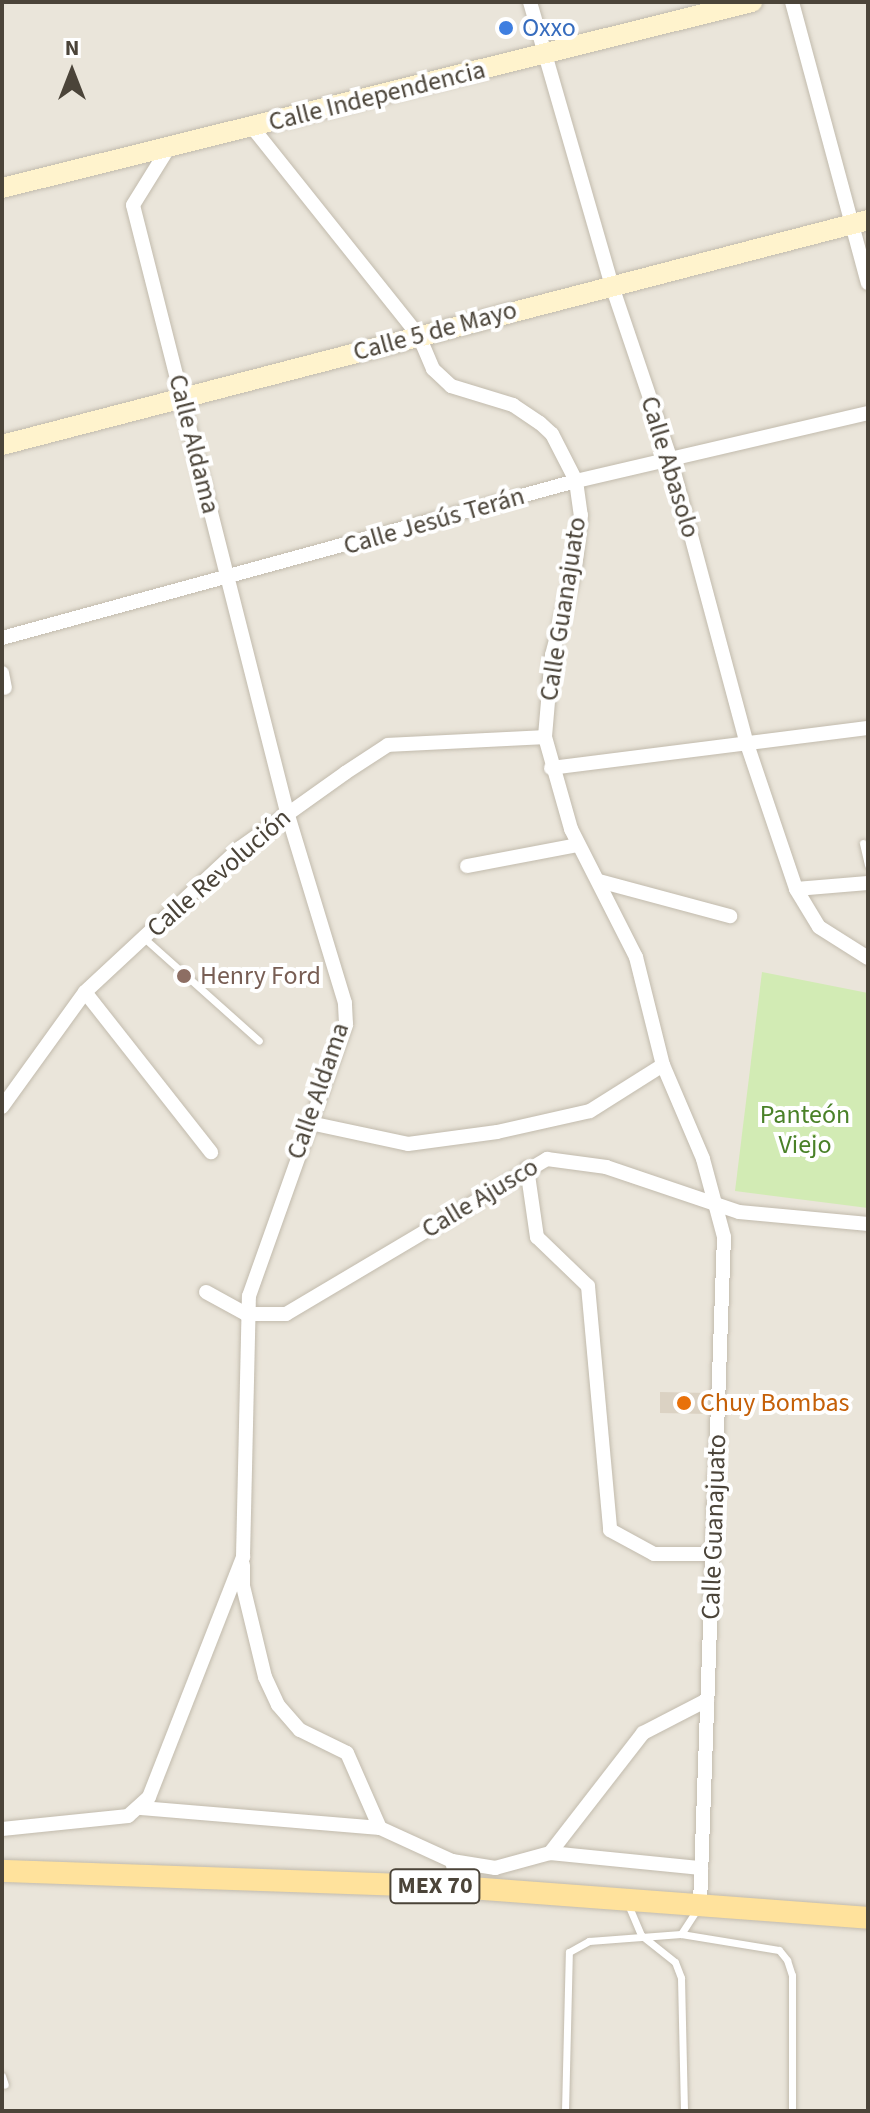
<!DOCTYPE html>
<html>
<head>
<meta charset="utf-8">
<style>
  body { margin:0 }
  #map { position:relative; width:870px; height:2113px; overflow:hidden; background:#f6f3ec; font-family:"Source Sans 3",sans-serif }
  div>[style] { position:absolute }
  .residential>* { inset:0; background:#eae5da }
  .green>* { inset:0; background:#d2ebb4 }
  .building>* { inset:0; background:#dbd2c3 }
  .roads { filter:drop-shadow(0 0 2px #c2bbad) drop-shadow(0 0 2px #c2bbad) }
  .lane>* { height:7px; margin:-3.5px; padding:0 3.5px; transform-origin:3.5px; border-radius:3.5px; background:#fff }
  .street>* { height:14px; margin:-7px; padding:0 7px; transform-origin:7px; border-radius:7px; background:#fff }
  .secondary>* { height:20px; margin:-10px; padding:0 10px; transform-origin:10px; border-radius:10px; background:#fff3cd }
  .primary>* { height:22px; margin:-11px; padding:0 11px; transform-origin:11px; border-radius:11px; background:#ffe29c }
  .dots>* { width:22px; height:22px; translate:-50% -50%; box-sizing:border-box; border:4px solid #fff; border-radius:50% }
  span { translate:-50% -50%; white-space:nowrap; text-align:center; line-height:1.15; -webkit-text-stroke:8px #fff; paint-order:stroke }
  .shield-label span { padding:2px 6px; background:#fff; border:2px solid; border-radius:6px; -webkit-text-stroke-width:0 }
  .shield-label { font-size:24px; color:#4b4439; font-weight:700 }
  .shop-label { font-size:26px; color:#366cbe }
  .left { translate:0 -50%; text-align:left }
  .street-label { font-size:26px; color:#4b4439 }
  .education-label { font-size:26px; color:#785e54 }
  .park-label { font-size:26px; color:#4a8128 }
  .food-label { font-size:26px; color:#c56008 }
  .frame { position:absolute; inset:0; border:4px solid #4b4439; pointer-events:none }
  .north { position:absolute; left:32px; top:32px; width:80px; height:80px; -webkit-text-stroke:6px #fff; paint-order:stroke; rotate:0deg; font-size:22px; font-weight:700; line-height:32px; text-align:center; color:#4b4439 }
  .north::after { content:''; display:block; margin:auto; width:28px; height:36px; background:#4b4439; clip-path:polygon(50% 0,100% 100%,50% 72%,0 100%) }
</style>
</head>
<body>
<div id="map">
  <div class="residential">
    <i style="clip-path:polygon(2px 2px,868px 2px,868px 2111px,2px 2111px)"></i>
  </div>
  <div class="green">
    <i style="clip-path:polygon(762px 972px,868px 993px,868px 1208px,735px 1191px)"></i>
  </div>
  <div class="building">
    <i style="clip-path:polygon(660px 1392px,708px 1393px,708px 1414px,660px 1413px)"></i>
  </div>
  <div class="roads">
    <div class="lane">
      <i style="left:863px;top:843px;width:22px;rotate:77deg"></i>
      <i style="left:144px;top:938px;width:154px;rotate:41.8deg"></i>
      <i style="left:627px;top:1902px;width:36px;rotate:67deg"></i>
      <i style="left:641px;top:1935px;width:43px;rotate:38.5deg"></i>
      <i style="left:675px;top:1962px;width:17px;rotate:69deg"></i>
      <i style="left:681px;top:1978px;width:133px;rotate:88.7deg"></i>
      <i style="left:681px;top:1934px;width:99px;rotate:9.3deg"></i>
      <i style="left:779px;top:1950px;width:13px;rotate:51deg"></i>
      <i style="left:787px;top:1960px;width:16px;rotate:72deg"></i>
      <i style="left:792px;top:1975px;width:136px;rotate:90deg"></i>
      <i style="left:2px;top:2076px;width:9px;rotate:72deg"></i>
      <i style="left:565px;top:2111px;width:159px;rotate:-88.6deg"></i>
      <i style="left:569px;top:1952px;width:23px;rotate:-29deg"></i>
      <i style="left:589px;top:1941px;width:92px;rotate:-4.4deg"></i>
      <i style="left:681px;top:1934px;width:27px;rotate:-57deg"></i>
    </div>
    <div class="street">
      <i style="left:530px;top:2px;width:292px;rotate:73.9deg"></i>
      <i style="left:611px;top:283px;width:184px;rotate:71.3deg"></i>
      <i style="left:670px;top:457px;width:294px;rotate:75deg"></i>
      <i style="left:746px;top:741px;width:156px;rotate:71.3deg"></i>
      <i style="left:796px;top:889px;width:44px;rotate:58.8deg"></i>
      <i style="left:819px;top:927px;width:58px;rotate:32.3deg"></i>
      <i style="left:792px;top:2px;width:291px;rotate:74.9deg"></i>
      <i style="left:252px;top:127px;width:268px;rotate:51.4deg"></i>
      <i style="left:419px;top:336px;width:36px;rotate:67deg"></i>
      <i style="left:433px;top:369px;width:25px;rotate:43deg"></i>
      <i style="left:451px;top:386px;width:65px;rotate:17deg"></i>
      <i style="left:513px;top:405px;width:32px;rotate:34deg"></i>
      <i style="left:540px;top:423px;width:16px;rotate:43deg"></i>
      <i style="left:552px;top:434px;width:53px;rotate:62.9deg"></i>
      <i style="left:576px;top:481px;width:34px;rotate:82deg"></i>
      <i style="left:581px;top:515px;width:53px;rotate:96.5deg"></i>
      <i style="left:575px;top:568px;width:90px;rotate:104.8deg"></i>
      <i style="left:552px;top:655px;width:82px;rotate:94.9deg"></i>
      <i style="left:545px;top:737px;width:96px;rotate:74.2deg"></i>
      <i style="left:571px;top:829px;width:144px;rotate:63.1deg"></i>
      <i style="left:636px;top:957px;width:111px;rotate:76deg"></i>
      <i style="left:663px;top:1065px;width:102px;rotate:66.9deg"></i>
      <i style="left:703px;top:1159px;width:81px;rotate:74.9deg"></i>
      <i style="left:724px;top:1237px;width:668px;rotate:92.06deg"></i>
      <i style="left:2px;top:638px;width:595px;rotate:-15.3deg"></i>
      <i style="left:576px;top:481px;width:300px;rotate:-13.1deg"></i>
      <i style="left:2px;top:673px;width:15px;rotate:79deg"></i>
      <i style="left:551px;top:768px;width:320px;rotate:-7.2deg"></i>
      <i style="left:467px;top:866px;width:113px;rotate:-10.7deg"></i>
      <i style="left:599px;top:881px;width:136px;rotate:15deg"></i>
      <i style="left:796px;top:889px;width:72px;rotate:-4.8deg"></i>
      <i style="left:85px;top:992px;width:204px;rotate:51.8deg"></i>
      <i style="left:2px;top:1107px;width:142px;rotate:-54.2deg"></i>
      <i style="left:85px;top:992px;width:212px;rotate:-42.9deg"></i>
      <i style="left:240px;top:848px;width:129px;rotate:-35.5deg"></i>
      <i style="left:345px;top:773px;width:51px;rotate:-33.1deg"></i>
      <i style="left:388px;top:745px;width:157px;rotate:-2.9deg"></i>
      <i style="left:310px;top:1123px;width:100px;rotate:12.1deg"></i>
      <i style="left:408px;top:1144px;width:90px;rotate:-7.7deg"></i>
      <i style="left:497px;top:1132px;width:95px;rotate:-12.7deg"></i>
      <i style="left:590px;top:1111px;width:86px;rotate:-32.2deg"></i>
      <i style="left:527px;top:1168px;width:70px;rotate:81.8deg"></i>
      <i style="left:537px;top:1237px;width:71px;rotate:43.9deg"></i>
      <i style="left:588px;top:1286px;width:245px;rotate:84.8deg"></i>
      <i style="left:610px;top:1530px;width:50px;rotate:28.6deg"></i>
      <i style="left:654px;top:1554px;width:59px"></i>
      <i style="left:206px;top:1292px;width:46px;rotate:28.8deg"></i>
      <i style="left:246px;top:1314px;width:40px"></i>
      <i style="left:286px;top:1314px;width:304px;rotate:-30.7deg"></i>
      <i style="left:547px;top:1159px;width:60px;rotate:7.7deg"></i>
      <i style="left:606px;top:1167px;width:140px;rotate:18.7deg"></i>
      <i style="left:739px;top:1212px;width:130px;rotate:5.3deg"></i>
      <i style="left:243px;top:1565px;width:21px;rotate:90deg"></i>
      <i style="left:243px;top:1586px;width:94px;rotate:76.4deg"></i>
      <i style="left:265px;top:1677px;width:31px;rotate:65deg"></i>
      <i style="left:278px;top:1705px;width:33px;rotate:49deg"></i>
      <i style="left:300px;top:1730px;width:52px;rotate:26.1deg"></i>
      <i style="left:347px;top:1753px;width:82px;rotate:66.3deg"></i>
      <i style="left:380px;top:1828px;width:79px;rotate:24.6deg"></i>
      <i style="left:452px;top:1861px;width:27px;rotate:77deg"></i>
      <i style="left:141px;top:1808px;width:240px;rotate:4.8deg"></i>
      <i style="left:2px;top:1829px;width:127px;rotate:-5.9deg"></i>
      <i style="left:128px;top:1816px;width:28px;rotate:-42deg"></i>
      <i style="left:149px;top:1797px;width:258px;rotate:-68.6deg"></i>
      <i style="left:243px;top:1557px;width:261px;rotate:-88.7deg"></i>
      <i style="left:249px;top:1296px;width:289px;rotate:-70.4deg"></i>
      <i style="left:346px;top:1024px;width:21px;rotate:-93deg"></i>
      <i style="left:345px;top:1003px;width:200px;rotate:-106.9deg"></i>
      <i style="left:287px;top:812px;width:626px;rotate:-104.24deg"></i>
      <i style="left:133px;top:205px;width:68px;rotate:-58.2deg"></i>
      <i style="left:550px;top:1853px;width:152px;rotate:5.7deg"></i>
      <i style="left:452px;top:1861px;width:44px;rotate:9.2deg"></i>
      <i style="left:495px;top:1868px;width:57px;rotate:-15.3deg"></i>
      <i style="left:550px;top:1853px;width:152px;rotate:-52.2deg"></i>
      <i style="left:643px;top:1733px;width:72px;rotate:-27.3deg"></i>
    </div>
    <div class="secondary">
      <i style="left:2px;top:188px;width:773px;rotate:-13.93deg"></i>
      <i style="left:2px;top:445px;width:895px;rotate:-14.56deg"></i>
    </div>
    <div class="primary">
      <i style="left:2px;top:1871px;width:456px;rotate:2deg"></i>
      <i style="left:458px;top:1887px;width:411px;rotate:4.3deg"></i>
    </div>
  </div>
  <div class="dots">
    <i style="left:506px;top:28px;background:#3f7fe0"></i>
    <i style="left:184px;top:976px;background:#8d6e63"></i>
    <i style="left:684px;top:1403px;background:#e8710a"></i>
  </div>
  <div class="shield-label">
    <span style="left:435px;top:1886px">MEX 70</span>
  </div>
  <div class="shop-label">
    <span class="left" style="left:522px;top:28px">Oxxo</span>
  </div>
  <div class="street-label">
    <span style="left:377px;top:96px;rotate:-14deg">Calle Independencia</span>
    <span style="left:435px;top:331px;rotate:-15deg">Calle 5 de Mayo</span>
    <span style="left:194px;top:444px;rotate:76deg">Calle Aldama</span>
    <span style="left:670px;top:467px;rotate:73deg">Calle Abasolo</span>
    <span style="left:434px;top:521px;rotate:-16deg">Calle Jesús Terán</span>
    <span style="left:563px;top:609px;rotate:-81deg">Calle Guanajuato</span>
    <span style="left:219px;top:873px;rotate:-41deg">Calle Revolución</span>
    <span style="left:318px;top:1091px;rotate:-71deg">Calle Aldama</span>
    <span style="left:480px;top:1198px;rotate:-31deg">Calle Ajusco</span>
    <span style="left:714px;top:1527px;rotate:-88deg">Calle Guanajuato</span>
  </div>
  <div class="education-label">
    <span class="left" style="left:200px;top:976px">Henry Ford</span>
  </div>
  <div class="park-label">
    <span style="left:805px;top:1130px">Panteón<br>Viejo</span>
  </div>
  <div class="food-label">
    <span class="left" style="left:700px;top:1403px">Chuy Bombas</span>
  </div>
  <div class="frame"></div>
  <div class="north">N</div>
</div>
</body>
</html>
